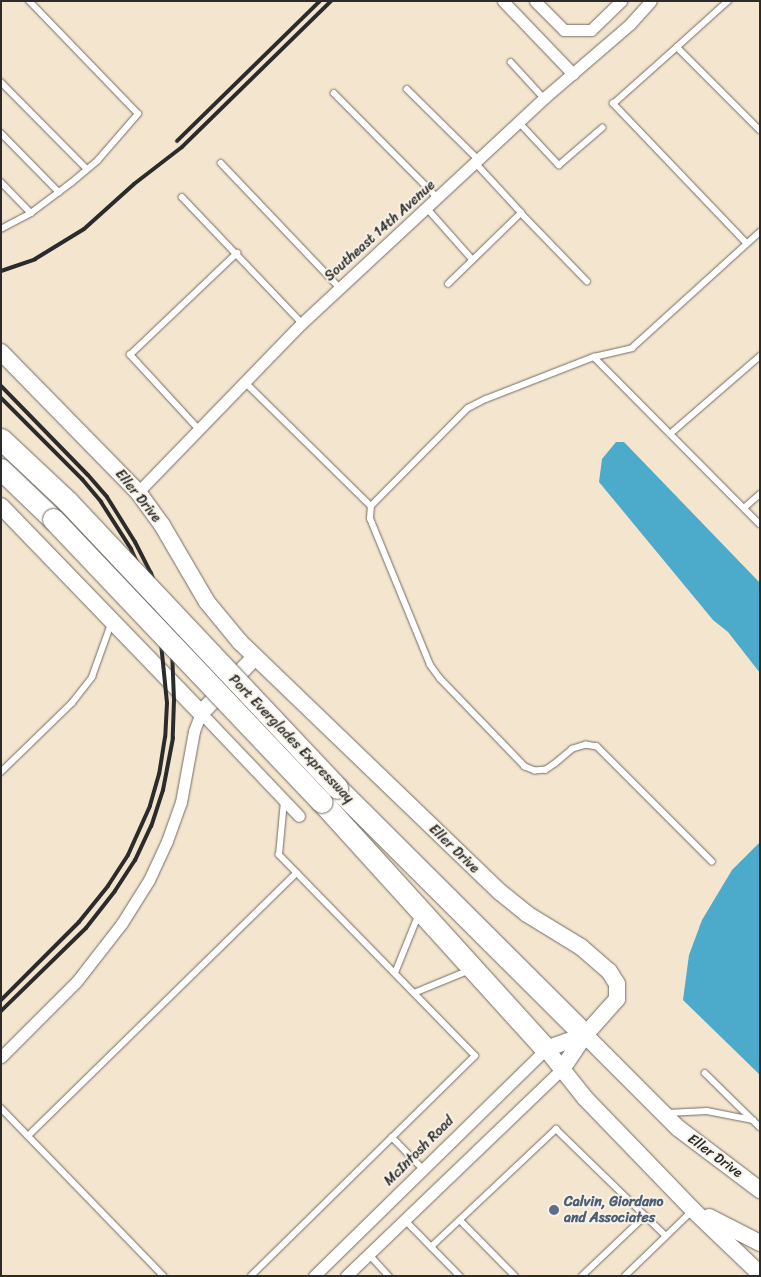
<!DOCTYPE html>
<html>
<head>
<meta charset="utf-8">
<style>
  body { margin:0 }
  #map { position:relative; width:761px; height:1277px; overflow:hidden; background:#f4e5cf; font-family:Sriracha,sans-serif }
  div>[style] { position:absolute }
  .water>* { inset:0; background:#4cabcb }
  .roads { filter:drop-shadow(0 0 1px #716c64) drop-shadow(0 0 1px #716c64) }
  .lane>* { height:5.5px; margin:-2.75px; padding:0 2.75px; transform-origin:2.75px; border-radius:2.75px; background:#fff }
  .street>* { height:11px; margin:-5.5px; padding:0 5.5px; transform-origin:5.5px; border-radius:5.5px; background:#fff }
  .secondary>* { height:16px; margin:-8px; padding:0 8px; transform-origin:8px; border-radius:8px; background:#fff }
  .highway>* { height:21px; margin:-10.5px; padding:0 10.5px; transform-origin:10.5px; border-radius:10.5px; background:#fff }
  .rail>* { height:4px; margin:-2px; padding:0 2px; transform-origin:2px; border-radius:2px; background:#2b2b2b }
  .bridges { filter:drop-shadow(0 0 1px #716c64) drop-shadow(0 0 1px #716c64) }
  .highway-bridge>* { height:21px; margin:-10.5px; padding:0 10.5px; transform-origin:10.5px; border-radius:10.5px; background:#fff }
  .dots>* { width:14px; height:14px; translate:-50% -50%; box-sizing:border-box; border:2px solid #f7f3e8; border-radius:50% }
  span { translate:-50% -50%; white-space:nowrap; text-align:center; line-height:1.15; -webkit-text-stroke:4px #f7f3e8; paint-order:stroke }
  .street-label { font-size:14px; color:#2b2b2b }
  .service-label { font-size:14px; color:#4e5e75; font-weight:700 }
  .left { translate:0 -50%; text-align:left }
  .frame { position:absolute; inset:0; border:2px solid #2b2b2b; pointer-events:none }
</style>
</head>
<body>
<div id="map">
  <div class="water">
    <i style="clip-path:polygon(616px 442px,624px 442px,760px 583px,760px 673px,728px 632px,713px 620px,599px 482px,602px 459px)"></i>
    <i style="clip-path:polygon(760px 842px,760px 1075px,683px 1000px,689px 955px,702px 920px,732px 870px)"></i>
  </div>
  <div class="roads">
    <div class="lane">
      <i style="left:677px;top:47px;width:69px;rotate:-42deg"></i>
      <i style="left:511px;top:62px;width:49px;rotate:47.5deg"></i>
      <i style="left:1px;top:82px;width:122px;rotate:45.3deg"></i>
      <i style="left:407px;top:89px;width:100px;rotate:44.6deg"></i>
      <i style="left:334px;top:93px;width:148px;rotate:45.3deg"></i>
      <i style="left:519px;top:122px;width:59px;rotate:47.1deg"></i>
      <i style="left:559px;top:165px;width:57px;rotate:-40.7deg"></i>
      <i style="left:1px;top:133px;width:83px;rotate:45.5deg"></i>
      <i style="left:221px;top:163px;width:173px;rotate:46.4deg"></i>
      <i style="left:1px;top:182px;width:43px;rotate:45.9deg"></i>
      <i style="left:182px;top:197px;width:174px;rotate:46.4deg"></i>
      <i style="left:427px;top:208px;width:69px;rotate:48.5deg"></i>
      <i style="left:521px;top:213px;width:95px;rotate:45.9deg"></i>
      <i style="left:1px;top:229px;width:34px;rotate:-28deg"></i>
      <i style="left:31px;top:213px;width:50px;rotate:-36.9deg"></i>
      <i style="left:71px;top:183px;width:35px;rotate:-40deg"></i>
      <i style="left:98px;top:160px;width:61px;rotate:-49deg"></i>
      <i style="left:138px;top:114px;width:157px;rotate:-134deg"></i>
      <i style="left:747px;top:244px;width:194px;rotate:-133.7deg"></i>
      <i style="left:613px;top:104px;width:86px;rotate:-41.7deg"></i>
      <i style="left:677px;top:47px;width:117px;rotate:45deg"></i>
      <i style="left:448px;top:284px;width:102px;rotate:-44.2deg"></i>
      <i style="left:521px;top:213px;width:67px;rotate:-132.6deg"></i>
      <i style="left:594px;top:357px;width:235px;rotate:45.2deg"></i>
      <i style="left:245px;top:382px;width:177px;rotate:44.5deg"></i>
      <i style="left:199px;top:430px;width:102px;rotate:-132.6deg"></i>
      <i style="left:130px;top:355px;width:148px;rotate:-43.6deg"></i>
      <i style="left:670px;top:434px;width:119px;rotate:-40.9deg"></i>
      <i style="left:744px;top:508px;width:21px;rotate:-41deg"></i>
      <i style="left:1px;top:772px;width:99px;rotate:-44.2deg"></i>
      <i style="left:72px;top:703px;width:33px;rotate:-52deg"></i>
      <i style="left:92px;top:677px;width:56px;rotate:-70.3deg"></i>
      <i style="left:712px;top:862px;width:163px;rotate:-135deg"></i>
      <i style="left:597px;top:747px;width:11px;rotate:-170deg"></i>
      <i style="left:586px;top:745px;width:14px;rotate:163deg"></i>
      <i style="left:573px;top:749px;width:23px;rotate:140deg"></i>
      <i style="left:555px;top:764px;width:11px;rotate:146deg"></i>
      <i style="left:546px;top:770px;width:11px;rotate:175deg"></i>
      <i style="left:535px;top:771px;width:11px;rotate:-158deg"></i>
      <i style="left:525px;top:767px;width:122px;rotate:-134deg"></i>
      <i style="left:440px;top:679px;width:17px;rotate:-126deg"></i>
      <i style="left:430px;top:665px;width:158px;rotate:-112.3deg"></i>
      <i style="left:370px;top:519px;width:13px;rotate:-86deg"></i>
      <i style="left:371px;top:506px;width:138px;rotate:-45.3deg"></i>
      <i style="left:468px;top:408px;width:20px;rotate:-27deg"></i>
      <i style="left:486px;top:399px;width:116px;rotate:-21.3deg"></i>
      <i style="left:594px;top:357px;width:39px;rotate:-13deg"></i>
      <i style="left:632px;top:348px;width:173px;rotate:-42.2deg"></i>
      <i style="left:395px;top:973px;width:61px;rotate:-68deg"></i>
      <i style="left:414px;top:993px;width:61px;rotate:-22.3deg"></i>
      <i style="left:705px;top:1073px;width:77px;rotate:44.5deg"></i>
      <i style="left:1px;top:1108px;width:234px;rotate:45.9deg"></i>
      <i style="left:667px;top:1113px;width:40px;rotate:-2.9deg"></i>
      <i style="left:707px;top:1111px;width:47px;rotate:11.1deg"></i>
      <i style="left:28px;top:1136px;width:376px;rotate:-44.4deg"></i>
      <i style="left:392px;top:1137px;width:43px;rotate:45.9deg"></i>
      <i style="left:404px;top:1219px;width:80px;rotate:45.5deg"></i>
      <i style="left:460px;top:1220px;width:78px;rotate:45.5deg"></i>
      <i style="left:431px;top:1247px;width:172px;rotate:-43.3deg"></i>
      <i style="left:556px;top:1129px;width:153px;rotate:44.2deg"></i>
      <i style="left:369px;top:1254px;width:30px;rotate:48deg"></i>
      <i style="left:251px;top:1276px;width:314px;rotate:-44.5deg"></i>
      <i style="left:475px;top:1056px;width:281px;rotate:-134.3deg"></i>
      <i style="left:279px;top:855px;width:54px;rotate:-84.7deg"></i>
      <i style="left:582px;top:1276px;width:87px;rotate:-43.6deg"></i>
      <i style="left:625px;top:1276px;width:93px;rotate:-44.1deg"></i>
    </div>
    <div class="street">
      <i style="left:503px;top:1px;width:101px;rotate:46.2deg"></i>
      <i style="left:535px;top:1px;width:41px;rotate:45deg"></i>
      <i style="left:564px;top:30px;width:27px"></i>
      <i style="left:591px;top:30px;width:42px;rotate:-44deg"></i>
      <i style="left:138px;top:492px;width:235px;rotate:-45.9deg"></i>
      <i style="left:302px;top:323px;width:330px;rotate:-42.9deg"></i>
      <i style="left:544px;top:98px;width:113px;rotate:-40.7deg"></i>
      <i style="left:630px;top:24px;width:31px;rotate:-48deg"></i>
      <i style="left:1px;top:1057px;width:107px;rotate:-45deg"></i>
      <i style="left:77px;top:981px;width:73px;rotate:-52.2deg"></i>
      <i style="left:122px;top:923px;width:51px;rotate:-57.9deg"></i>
      <i style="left:149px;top:880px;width:43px;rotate:-65.2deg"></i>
      <i style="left:167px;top:841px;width:41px;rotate:-70.3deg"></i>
      <i style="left:181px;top:802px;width:72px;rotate:-79.6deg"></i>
      <i style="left:194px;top:731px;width:19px;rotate:-69deg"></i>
      <i style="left:201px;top:713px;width:142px;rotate:46.4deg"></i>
      <i style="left:314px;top:1276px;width:325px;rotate:-44.4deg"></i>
      <i style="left:346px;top:1276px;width:299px;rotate:-43.8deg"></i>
    </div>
    <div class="secondary">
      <i style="left:1px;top:352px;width:196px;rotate:45.6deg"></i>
      <i style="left:138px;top:492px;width:41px;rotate:54deg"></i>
      <i style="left:162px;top:525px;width:89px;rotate:59.7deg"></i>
      <i style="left:207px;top:602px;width:52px;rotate:50.5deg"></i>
      <i style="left:240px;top:642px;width:361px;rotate:43.9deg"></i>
      <i style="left:500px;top:892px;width:35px;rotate:39deg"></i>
      <i style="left:527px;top:914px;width:63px;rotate:31.4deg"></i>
      <i style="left:581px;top:947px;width:37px;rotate:41deg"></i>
      <i style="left:609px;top:971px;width:15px;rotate:58deg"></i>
      <i style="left:617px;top:984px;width:15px;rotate:90deg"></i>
      <i style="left:617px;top:999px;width:48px;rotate:131.6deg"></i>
      <i style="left:585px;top:1035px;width:41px;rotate:124.1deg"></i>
      <i style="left:1px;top:506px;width:288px;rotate:46deg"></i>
      <i style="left:201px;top:713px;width:78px;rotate:-46deg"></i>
      <i style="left:585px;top:1035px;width:41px;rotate:160.3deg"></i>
      <i style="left:546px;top:1049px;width:63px;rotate:51.5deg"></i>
      <i style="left:585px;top:1098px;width:156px;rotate:46deg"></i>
      <i style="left:693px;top:1210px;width:93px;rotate:43.7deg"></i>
      <i style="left:585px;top:1035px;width:132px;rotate:45deg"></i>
      <i style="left:678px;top:1128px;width:103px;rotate:37.1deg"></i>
      <i style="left:709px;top:1217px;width:57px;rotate:27deg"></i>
    </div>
    <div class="highway">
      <i style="left:1px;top:469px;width:72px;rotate:43.9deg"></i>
      <i style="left:337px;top:788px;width:350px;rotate:44.9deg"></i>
      <i style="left:322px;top:802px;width:333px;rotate:47.8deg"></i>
    </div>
  </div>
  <div class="rail">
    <i style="left:177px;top:141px;width:200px;rotate:-44.4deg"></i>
    <i style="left:1px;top:271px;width:36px;rotate:-19deg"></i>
    <i style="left:35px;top:259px;width:57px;rotate:-31.5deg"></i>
    <i style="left:84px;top:229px;width:67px;rotate:-42deg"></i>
    <i style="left:134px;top:184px;width:61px;rotate:-37.6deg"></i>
    <i style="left:182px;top:147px;width:209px;rotate:-44.4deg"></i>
    <i style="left:1px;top:386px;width:124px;rotate:45.7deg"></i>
    <i style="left:88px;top:475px;width:29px;rotate:49deg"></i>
    <i style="left:107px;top:497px;width:53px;rotate:58.1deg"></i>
    <i style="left:135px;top:542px;width:35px;rotate:63deg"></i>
    <i style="left:151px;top:573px;width:37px;rotate:71deg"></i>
    <i style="left:163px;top:608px;width:43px;rotate:77.9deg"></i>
    <i style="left:172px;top:650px;width:50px;rotate:87.7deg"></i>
    <i style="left:174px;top:700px;width:38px;rotate:92deg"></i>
    <i style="left:173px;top:738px;width:53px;rotate:100.9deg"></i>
    <i style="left:163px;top:790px;width:38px;rotate:108deg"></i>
    <i style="left:151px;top:826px;width:38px;rotate:115deg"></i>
    <i style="left:135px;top:860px;width:37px;rotate:123deg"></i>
    <i style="left:115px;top:891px;width:47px;rotate:128.1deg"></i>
    <i style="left:86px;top:928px;width:119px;rotate:135.7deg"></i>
    <i style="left:1px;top:398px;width:115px;rotate:45deg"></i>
    <i style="left:82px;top:479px;width:30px;rotate:50deg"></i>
    <i style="left:101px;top:502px;width:56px;rotate:57.4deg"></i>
    <i style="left:131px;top:549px;width:30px;rotate:66deg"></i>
    <i style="left:143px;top:576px;width:59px;rotate:73.4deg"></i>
    <i style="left:160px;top:633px;width:70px;rotate:84.3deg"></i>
    <i style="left:167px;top:703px;width:34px;rotate:93deg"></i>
    <i style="left:165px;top:737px;width:37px;rotate:99deg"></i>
    <i style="left:159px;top:774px;width:33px;rotate:106deg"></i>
    <i style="left:150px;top:806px;width:54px;rotate:114.2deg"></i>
    <i style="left:128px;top:855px;width:37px;rotate:123deg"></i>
    <i style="left:108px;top:886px;width:46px;rotate:128.9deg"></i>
    <i style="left:79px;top:922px;width:110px;rotate:135deg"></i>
  </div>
  <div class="bridges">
    <div class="highway-bridge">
      <i style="left:1px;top:439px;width:91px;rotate:43.2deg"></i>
      <i style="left:67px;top:501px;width:394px;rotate:46.7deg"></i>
      <i style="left:53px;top:519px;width:390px;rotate:46.5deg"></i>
    </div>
  </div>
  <div class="dots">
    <i style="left:554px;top:1210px;background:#5c6f8a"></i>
  </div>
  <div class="street-label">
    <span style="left:380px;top:231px;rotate:-42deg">Southeast 14th Avenue</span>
    <span style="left:138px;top:496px;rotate:51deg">Eller Drive</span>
    <span style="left:291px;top:739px;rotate:46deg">Port Everglades Expressway</span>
    <span style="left:454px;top:849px;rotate:44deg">Eller Drive</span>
    <span style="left:419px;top:1151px;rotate:-45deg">McIntosh Road</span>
    <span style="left:715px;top:1156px;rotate:36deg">Eller Drive</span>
  </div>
  <div class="service-label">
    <span class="left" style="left:564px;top:1210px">Calvin, Giordano<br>and Associates</span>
  </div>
  <div class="frame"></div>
</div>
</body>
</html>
